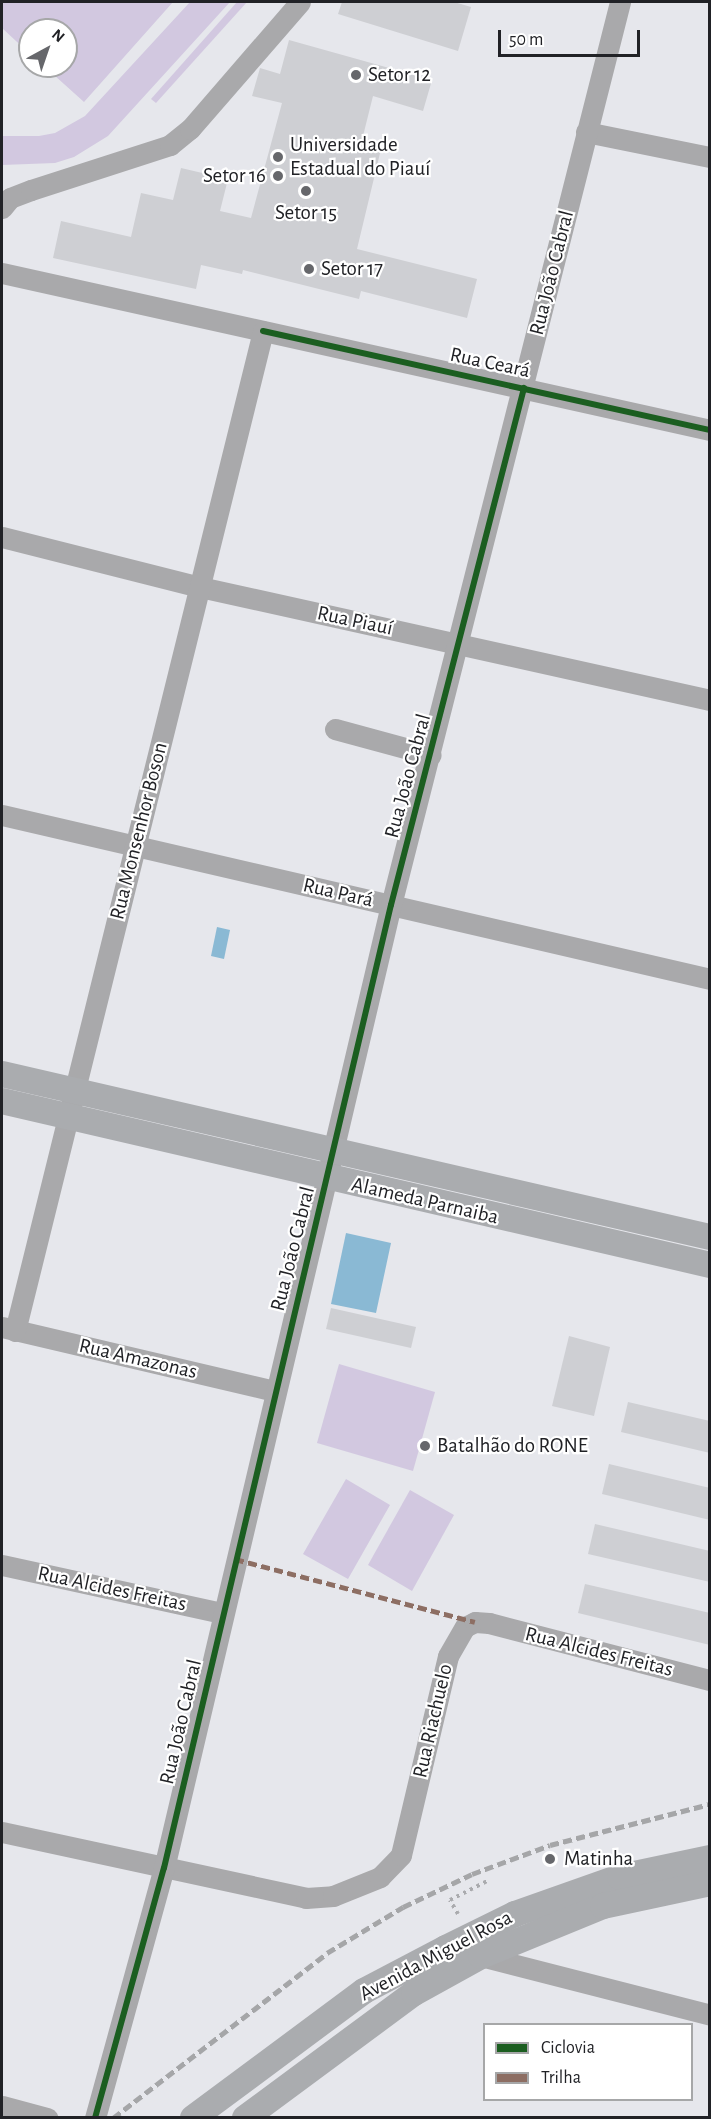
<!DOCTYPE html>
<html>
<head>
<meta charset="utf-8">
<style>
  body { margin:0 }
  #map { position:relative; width:711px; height:2119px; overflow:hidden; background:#e6e7ec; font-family:"Alegreya Sans",sans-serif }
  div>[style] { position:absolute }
  .green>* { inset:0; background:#d2c8e0 }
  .water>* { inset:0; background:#8ab9d4 }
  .building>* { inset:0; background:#cecfd3 }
  .path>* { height:4px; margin-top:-2px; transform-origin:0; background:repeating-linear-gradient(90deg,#aaabae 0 3px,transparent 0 7.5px) }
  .minor>* { height:21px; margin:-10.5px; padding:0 10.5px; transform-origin:10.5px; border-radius:10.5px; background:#a9a9ab }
  .major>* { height:26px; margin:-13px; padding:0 13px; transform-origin:13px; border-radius:13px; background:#aaacaf }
  .rail>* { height:4.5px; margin-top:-2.25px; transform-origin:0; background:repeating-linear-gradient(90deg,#a5a6a8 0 9px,transparent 0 13.5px) }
  .quiet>* { height:4.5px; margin-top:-2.25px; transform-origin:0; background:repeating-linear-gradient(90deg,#8d6e63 0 9px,transparent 0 13.5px) }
  .cycleway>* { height:6px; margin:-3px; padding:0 3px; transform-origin:3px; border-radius:3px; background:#1b5e20 }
  .dots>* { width:16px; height:16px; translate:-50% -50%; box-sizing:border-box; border:3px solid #fff; border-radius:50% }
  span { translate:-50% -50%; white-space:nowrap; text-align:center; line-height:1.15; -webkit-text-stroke:4.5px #fff; paint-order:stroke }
  .poi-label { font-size:21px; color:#212226 }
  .left { translate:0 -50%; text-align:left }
  .right { translate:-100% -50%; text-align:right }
  .street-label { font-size:21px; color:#212226 }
  .frame { position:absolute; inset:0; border:3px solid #212226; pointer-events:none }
  .legend { position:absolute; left:483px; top:2023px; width:210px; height:78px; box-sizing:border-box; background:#fff; border:2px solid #a6a7a8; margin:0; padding:8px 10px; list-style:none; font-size:18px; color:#212226 }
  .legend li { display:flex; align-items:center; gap:12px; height:30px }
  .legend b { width:30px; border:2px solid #a6a7a8 }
  .north { position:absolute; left:18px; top:18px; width:60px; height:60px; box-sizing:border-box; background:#fff; border:2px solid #a6a7a8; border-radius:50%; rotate:40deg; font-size:16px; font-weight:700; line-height:24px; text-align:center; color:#212226 }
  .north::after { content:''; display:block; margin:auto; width:21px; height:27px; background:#66676b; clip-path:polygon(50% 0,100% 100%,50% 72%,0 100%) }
  .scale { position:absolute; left:498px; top:30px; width:142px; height:27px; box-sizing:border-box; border:3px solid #212226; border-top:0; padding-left:8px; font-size:18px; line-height:21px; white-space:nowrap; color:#212226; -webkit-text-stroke:4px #fff; paint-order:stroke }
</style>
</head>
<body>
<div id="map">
  <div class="green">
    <i style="clip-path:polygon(2px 2px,173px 2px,84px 102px,44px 66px,66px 66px,66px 30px,30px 30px,30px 54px,2px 28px)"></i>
    <i style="clip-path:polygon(190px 2px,230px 2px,108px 136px,74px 157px,55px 163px,2px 165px,2px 136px,39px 136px,55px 133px,85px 116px)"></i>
    <i style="clip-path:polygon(237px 2px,247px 2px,156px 103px,151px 99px)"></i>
    <i style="clip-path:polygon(339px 1364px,435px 1392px,413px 1471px,317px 1443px)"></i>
    <i style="clip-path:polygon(346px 1479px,390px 1505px,348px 1579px,303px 1554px)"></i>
    <i style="clip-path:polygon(410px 1490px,454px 1515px,412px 1591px,368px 1565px)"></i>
  </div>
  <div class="water">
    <i style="clip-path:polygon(217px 927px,230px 930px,224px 959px,211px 956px)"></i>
    <i style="clip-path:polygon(346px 1233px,391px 1243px,376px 1313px,331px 1304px)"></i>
  </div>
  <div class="building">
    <i style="clip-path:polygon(342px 2px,454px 2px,471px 7px,458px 51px,338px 14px)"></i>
    <i style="clip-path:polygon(289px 40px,432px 80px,423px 111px,373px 96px,361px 144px,381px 149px,357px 249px,477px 279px,467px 318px,361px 291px,359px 299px,243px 270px,242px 274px,201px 265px,196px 289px,53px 258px,61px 221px,131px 237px,141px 193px,173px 200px,181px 168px,228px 179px,220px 211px,251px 218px,282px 103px,252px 96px,260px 68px,280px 74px)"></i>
    <i style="clip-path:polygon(331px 1308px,416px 1327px,411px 1348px,326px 1329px)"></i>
    <i style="clip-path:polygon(569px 1336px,610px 1347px,594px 1416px,552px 1406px)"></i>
    <i style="clip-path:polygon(628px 1402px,710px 1421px,710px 1453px,621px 1432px)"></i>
    <i style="clip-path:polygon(609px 1464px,710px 1488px,710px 1520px,602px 1494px)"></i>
    <i style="clip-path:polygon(595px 1524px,710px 1551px,710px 1582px,588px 1554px)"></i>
    <i style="clip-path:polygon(585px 1584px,710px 1613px,710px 1645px,578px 1613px)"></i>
  </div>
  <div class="path">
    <i style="left:458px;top:1914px;width:16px;rotate:-120deg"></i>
    <i style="left:450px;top:1900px;width:44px;rotate:-27.1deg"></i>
  </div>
  <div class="minor">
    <i style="left:586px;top:132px;width:126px;rotate:11.4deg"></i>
    <i style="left:2px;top:208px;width:13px;rotate:-51deg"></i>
    <i style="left:10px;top:198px;width:22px;rotate:-21deg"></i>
    <i style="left:31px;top:190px;width:146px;rotate:-17.9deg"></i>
    <i style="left:170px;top:145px;width:26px;rotate:-39deg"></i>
    <i style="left:190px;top:129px;width:168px;rotate:-49.1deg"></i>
    <i style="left:2px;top:273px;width:725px;rotate:12.5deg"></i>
    <i style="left:2px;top:537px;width:204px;rotate:14.2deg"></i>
    <i style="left:200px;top:587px;width:522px;rotate:12.49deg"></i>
    <i style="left:335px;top:729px;width:99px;rotate:15.2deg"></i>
    <i style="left:2px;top:815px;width:727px;rotate:13.04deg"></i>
    <i style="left:2px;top:1327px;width:280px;rotate:13.2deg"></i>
    <i style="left:15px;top:1331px;width:1030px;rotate:-76.07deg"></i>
    <i style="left:2px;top:1565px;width:225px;rotate:12.3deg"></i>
    <i style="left:2px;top:1832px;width:311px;rotate:12.2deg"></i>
    <i style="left:306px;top:1898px;width:27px;rotate:-4deg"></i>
    <i style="left:333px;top:1896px;width:51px;rotate:-22deg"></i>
    <i style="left:380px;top:1877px;width:30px;rotate:-46deg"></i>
    <i style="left:401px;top:1855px;width:204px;rotate:-76.7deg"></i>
    <i style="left:448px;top:1656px;width:34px;rotate:-60deg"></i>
    <i style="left:465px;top:1627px;width:11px;rotate:-27deg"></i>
    <i style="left:475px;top:1622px;width:14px;rotate:4deg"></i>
    <i style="left:489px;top:1623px;width:228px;rotate:14.5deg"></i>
    <i style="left:481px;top:1956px;width:236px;rotate:14.4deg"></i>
    <i style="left:2px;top:2106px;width:47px;rotate:14.9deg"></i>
    <i style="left:95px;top:2118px;width:259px;rotate:-74.6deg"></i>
    <i style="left:164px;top:1868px;width:989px;rotate:-76.74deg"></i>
    <i style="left:391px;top:905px;width:932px;rotate:-75.77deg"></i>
  </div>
  <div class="major">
    <i style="left:2px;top:1074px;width:727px;rotate:12.97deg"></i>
    <i style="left:2px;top:1101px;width:727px;rotate:13.04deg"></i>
    <i style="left:193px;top:2118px;width:213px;rotate:-36.6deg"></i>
    <i style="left:364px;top:1991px;width:93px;rotate:-27.7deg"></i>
    <i style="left:446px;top:1948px;width:77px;rotate:-26.2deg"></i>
    <i style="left:515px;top:1914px;width:111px;rotate:-19.4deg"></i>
    <i style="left:620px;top:1877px;width:92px;rotate:-11.9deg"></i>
    <i style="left:245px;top:2118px;width:210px;rotate:-36.5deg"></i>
    <i style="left:414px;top:1993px;width:77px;rotate:-28.9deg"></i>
    <i style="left:481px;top:1956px;width:132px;rotate:-22.3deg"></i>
    <i style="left:603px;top:1906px;width:109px;rotate:-12.1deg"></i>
  </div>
  <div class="rail">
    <i style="left:113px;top:2118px;width:270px;rotate:-37.6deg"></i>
    <i style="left:327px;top:1953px;width:89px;rotate:-31.2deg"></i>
    <i style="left:403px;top:1907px;width:76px;rotate:-25.6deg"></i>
    <i style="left:472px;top:1874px;width:83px;rotate:-20.4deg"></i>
    <i style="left:550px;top:1845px;width:165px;rotate:-14.4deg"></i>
  </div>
  <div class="quiet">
    <i style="left:235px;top:1559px;width:248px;rotate:14.7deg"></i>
  </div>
  <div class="cycleway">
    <i style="left:263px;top:331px;width:458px;rotate:12.5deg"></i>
    <i style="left:95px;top:2118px;width:259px;rotate:-74.6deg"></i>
    <i style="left:164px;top:1868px;width:989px;rotate:-76.74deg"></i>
    <i style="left:391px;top:905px;width:534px;rotate:-75.57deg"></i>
  </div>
  <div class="dots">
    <i style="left:356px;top:75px;background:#66676b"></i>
    <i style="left:278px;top:157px;background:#66676b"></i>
    <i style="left:278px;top:176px;background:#66676b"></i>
    <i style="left:306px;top:191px;background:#66676b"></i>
    <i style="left:309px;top:269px;background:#66676b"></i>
    <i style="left:425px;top:1446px;background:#66676b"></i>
    <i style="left:550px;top:1859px;background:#66676b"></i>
  </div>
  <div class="poi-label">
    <span class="left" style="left:368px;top:75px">Setor 12</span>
    <span class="left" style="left:290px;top:157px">Universidade<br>Estadual do Piauí</span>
    <span class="right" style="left:266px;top:176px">Setor 16</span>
    <span style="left:306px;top:213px">Setor 15</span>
    <span class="left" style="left:321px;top:269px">Setor 17</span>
    <span class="left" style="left:437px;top:1446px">Batalhão do RONE</span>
    <span class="left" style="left:564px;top:1859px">Matinha</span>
  </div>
  <div class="street-label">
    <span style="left:552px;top:273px;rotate:-76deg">Rua João Cabral</span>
    <span style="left:490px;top:363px;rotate:12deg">Rua Ceará</span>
    <span style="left:355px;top:621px;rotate:12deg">Rua Piauí</span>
    <span style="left:408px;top:776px;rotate:-75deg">Rua João Cabral</span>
    <span style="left:139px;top:831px;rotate:-76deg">Rua Monsenhor Boson</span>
    <span style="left:338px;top:893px;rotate:13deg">Rua Pará</span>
    <span style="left:425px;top:1201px;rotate:13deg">Alameda Parnaiba</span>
    <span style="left:293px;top:1249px;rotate:-76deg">Rua João Cabral</span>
    <span style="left:138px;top:1359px;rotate:13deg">Rua Amazonas</span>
    <span style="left:112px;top:1589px;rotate:12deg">Rua Alcides Freitas</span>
    <span style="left:599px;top:1652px;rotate:14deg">Rua Alcides Freitas</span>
    <span style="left:433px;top:1721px;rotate:-77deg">Rua Riachuelo</span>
    <span style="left:181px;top:1722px;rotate:-77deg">Rua João Cabral</span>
    <span style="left:436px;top:1956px;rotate:-28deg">Avenida Miguel Rosa</span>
  </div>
  <div class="frame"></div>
  <ul class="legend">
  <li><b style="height:8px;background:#1b5e20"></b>Ciclovia</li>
  <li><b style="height:8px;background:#8d6e63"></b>Trilha</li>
  </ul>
  <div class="north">N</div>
  <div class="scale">50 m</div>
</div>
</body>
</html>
